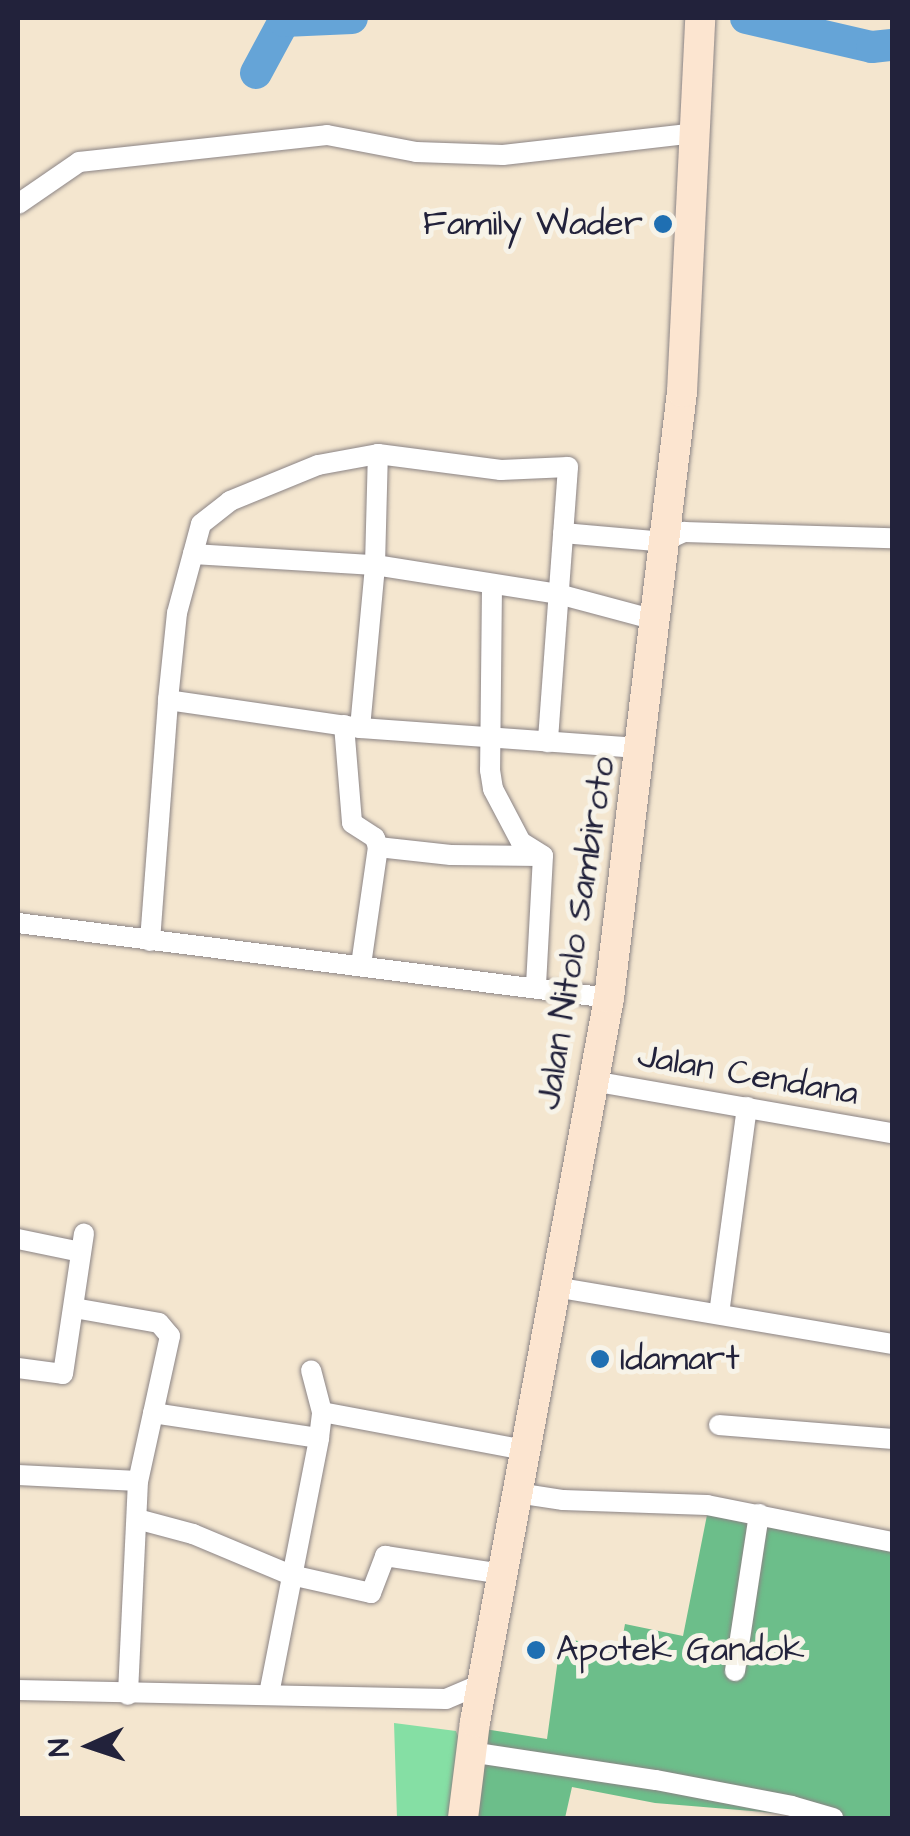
<!DOCTYPE html>
<html>
<head>
<meta charset="utf-8">
<style>
  body { margin:0 }
  #map { position:relative; width:910px; height:1836px; overflow:hidden; background:#f4e6cf; font-family:"Architects Daughter",sans-serif }
  div>[style] { position:absolute }
  .green>* { inset:0; background:#85dfa4 }
  .forest>* { inset:0; background:#6cbe8a }
  .river>* { height:32px; margin:-16px; padding:0 16px; transform-origin:16px; border-radius:16px; background:#65a4d7 }
  .roads { filter:drop-shadow(0 0 2px #8b8485) drop-shadow(0 0 2px #8b8485) }
  .street>* { height:20px; margin:-10px; padding:0 10px; transform-origin:10px; border-radius:10px; background:#fff }
  .secondary>* { height:30px; margin:-15px; padding:0 15px; transform-origin:15px; border-radius:15px; background:#fce5d0 }
  .dots>* { width:28px; height:28px; translate:-50% -50%; box-sizing:border-box; border:5px solid #f7f3e8; border-radius:50% }
  span { translate:-50% -50%; white-space:nowrap; text-align:center; line-height:1.15; -webkit-text-stroke:10px #f7f3e8; paint-order:stroke }
  .poi-label { font-size:35px; color:#22223b }
  .right { translate:-100% -50%; text-align:right }
  .left { translate:0 -50%; text-align:left }
  .street-label { font-size:35px; color:#22223b }
  .frame { position:absolute; inset:0; border:20px solid #22223b; pointer-events:none }
  .north { position:absolute; left:40px; top:1696px; width:100px; height:100px; -webkit-text-stroke:8px #f7f3e8; paint-order:stroke; rotate:267deg; font-size:28px; font-weight:700; line-height:40px; text-align:center; color:#22223b }
  .north::after { content:''; display:block; margin:auto; width:35px; height:45px; background:#22223b; clip-path:polygon(50% 0,100% 100%,50% 72%,0 100%) }
</style>
</head>
<body>
<div id="map">
  <div class="green">
    <i style="clip-path:polygon(394px 1723px,456px 1731px,465px 1754px,457px 1818px,397px 1818px)"></i>
  </div>
  <div class="forest">
    <i style="clip-path:polygon(708px 1510px,892px 1542px,892px 1818px,835px 1818px,655px 1803px,572px 1787px,565px 1818px,473px 1818px,478px 1728px,547px 1739px,561px 1637px,620px 1651px,625px 1624px,683px 1636px)"></i>
  </div>
  <div class="river">
    <i style="left:746px;top:18px;width:129px;rotate:13deg"></i>
    <i style="left:872px;top:47px;width:20px;rotate:-6deg"></i>
    <i style="left:256px;top:73px;width:59px;rotate:-61.7deg"></i>
    <i style="left:284px;top:21px;width:68px;rotate:-2.5deg"></i>
  </div>
  <div class="roads">
    <div class="street">
      <i style="left:18px;top:204px;width:74px;rotate:-34.5deg"></i>
      <i style="left:79px;top:162px;width:249px;rotate:-6.2deg"></i>
      <i style="left:327px;top:135px;width:91px;rotate:10.8deg"></i>
      <i style="left:416px;top:152px;width:87px;rotate:2deg"></i>
      <i style="left:503px;top:155px;width:193px;rotate:-6.5deg"></i>
      <i style="left:563px;top:533px;width:102px;rotate:5deg"></i>
      <i style="left:666px;top:540px;width:20px;rotate:-24deg"></i>
      <i style="left:684px;top:532px;width:208px;rotate:1.7deg"></i>
      <i style="left:193px;top:554px;width:182px;rotate:3.5deg"></i>
      <i style="left:375px;top:565px;width:185px;rotate:9deg"></i>
      <i style="left:558px;top:594px;width:101px;rotate:14.9deg"></i>
      <i style="left:492px;top:586px;width:184px;rotate:90.6deg"></i>
      <i style="left:490px;top:770px;width:19px;rotate:81deg"></i>
      <i style="left:493px;top:789px;width:60px;rotate:62.2deg"></i>
      <i style="left:521px;top:842px;width:26px;rotate:32deg"></i>
      <i style="left:543px;top:856px;width:130px;rotate:93.1deg"></i>
      <i style="left:168px;top:700px;width:87px;rotate:-84.1deg"></i>
      <i style="left:177px;top:613px;width:92px;rotate:-74.9deg"></i>
      <i style="left:201px;top:524px;width:37px;rotate:-38deg"></i>
      <i style="left:230px;top:501px;width:95px;rotate:-22.2deg"></i>
      <i style="left:318px;top:465px;width:61px;rotate:-10.4deg"></i>
      <i style="left:378px;top:454px;width:124px;rotate:7.4deg"></i>
      <i style="left:501px;top:470px;width:67px;rotate:-2.6deg"></i>
      <i style="left:568px;top:467px;width:276px;rotate:94.2deg"></i>
      <i style="left:344px;top:725px;width:98px;rotate:85.3deg"></i>
      <i style="left:352px;top:823px;width:27px;rotate:33deg"></i>
      <i style="left:375px;top:838px;width:9px;rotate:72deg"></i>
      <i style="left:378px;top:847px;width:119px;rotate:98.2deg"></i>
      <i style="left:360px;top:728px;width:164px;rotate:-84.7deg"></i>
      <i style="left:375px;top:565px;width:111px;rotate:-88.5deg"></i>
      <i style="left:378px;top:847px;width:73px;rotate:6.3deg"></i>
      <i style="left:451px;top:855px;width:89px;rotate:0.6deg"></i>
      <i style="left:18px;top:923px;width:596px;rotate:7.23deg"></i>
      <i style="left:150px;top:941px;width:242px;rotate:-85.7deg"></i>
      <i style="left:168px;top:700px;width:194px;rotate:8.3deg"></i>
      <i style="left:360px;top:728px;width:283px;rotate:4.1deg"></i>
      <i style="left:593px;top:1081px;width:303px;rotate:9.9deg"></i>
      <i style="left:18px;top:1239px;width:64px;rotate:11.7deg"></i>
      <i style="left:555px;top:1287px;width:342px;rotate:9.6deg"></i>
      <i style="left:74px;top:1308px;width:86px;rotate:10deg"></i>
      <i style="left:159px;top:1323px;width:17px;rotate:50deg"></i>
      <i style="left:170px;top:1336px;width:148px;rotate:102.4deg"></i>
      <i style="left:138px;top:1481px;width:214px;rotate:92.7deg"></i>
      <i style="left:719px;top:1314px;width:209px;rotate:-82.3deg"></i>
      <i style="left:18px;top:1368px;width:45px;rotate:7.6deg"></i>
      <i style="left:63px;top:1374px;width:142px;rotate:-81.5deg"></i>
      <i style="left:322px;top:1412px;width:207px;rotate:10.6deg"></i>
      <i style="left:153px;top:1413px;width:168px;rotate:8.6deg"></i>
      <i style="left:719px;top:1425px;width:174px;rotate:4.6deg"></i>
      <i style="left:18px;top:1475px;width:120px;rotate:2.9deg"></i>
      <i style="left:517px;top:1493px;width:47px;rotate:8.7deg"></i>
      <i style="left:563px;top:1500px;width:144px;rotate:2deg"></i>
      <i style="left:707px;top:1505px;width:189px;rotate:11.3deg"></i>
      <i style="left:137px;top:1519px;width:58px;rotate:15deg"></i>
      <i style="left:193px;top:1534px;width:106px;rotate:22.7deg"></i>
      <i style="left:291px;top:1575px;width:82px;rotate:12.7deg"></i>
      <i style="left:371px;top:1593px;width:40px;rotate:-69deg"></i>
      <i style="left:385px;top:1556px;width:118px;rotate:8.7deg"></i>
      <i style="left:735px;top:1671px;width:159px;rotate:-81.3deg"></i>
      <i style="left:18px;top:1690px;width:428px;rotate:1.2deg"></i>
      <i style="left:446px;top:1699px;width:39px;rotate:-23deg"></i>
      <i style="left:269px;top:1694px;width:261px;rotate:-78.9deg"></i>
      <i style="left:319px;top:1438px;width:26px;rotate:-83deg"></i>
      <i style="left:322px;top:1412px;width:43px;rotate:-104.7deg"></i>
      <i style="left:470px;top:1752px;width:188px;rotate:8.6deg"></i>
      <i style="left:656px;top:1780px;width:138px;rotate:10.8deg"></i>
      <i style="left:792px;top:1806px;width:43px;rotate:16.3deg"></i>
    </div>
    <div class="secondary">
      <i style="left:463px;top:1818px;width:97px;rotate:-82.9deg"></i>
      <i style="left:475px;top:1722px;width:736px;rotate:-79.51deg"></i>
      <i style="left:609px;top:998px;width:610px;rotate:-83.13deg"></i>
      <i style="left:682px;top:392px;width:374px;rotate:-87.2deg"></i>
    </div>
  </div>
  <div class="dots">
    <i style="left:663px;top:224px;background:#1f6fb2"></i>
    <i style="left:600px;top:1359px;background:#1f6fb2"></i>
    <i style="left:536px;top:1650px;background:#1f6fb2"></i>
  </div>
  <div class="poi-label">
    <span class="right" style="left:643px;top:224px">Family Wader</span>
    <span class="left" style="left:620px;top:1359px">Idamart</span>
    <span class="left" style="left:556px;top:1650px">Apotek Gandok</span>
  </div>
  <div class="street-label">
    <span style="left:576px;top:933px;rotate:-81deg">Jalan Nitolo Sambiroto</span>
    <span style="left:748px;top:1075px;rotate:10deg">Jalan Cendana</span>
  </div>
  <div class="frame"></div>
  <div class="north">N</div>
</div>
</body>
</html>
